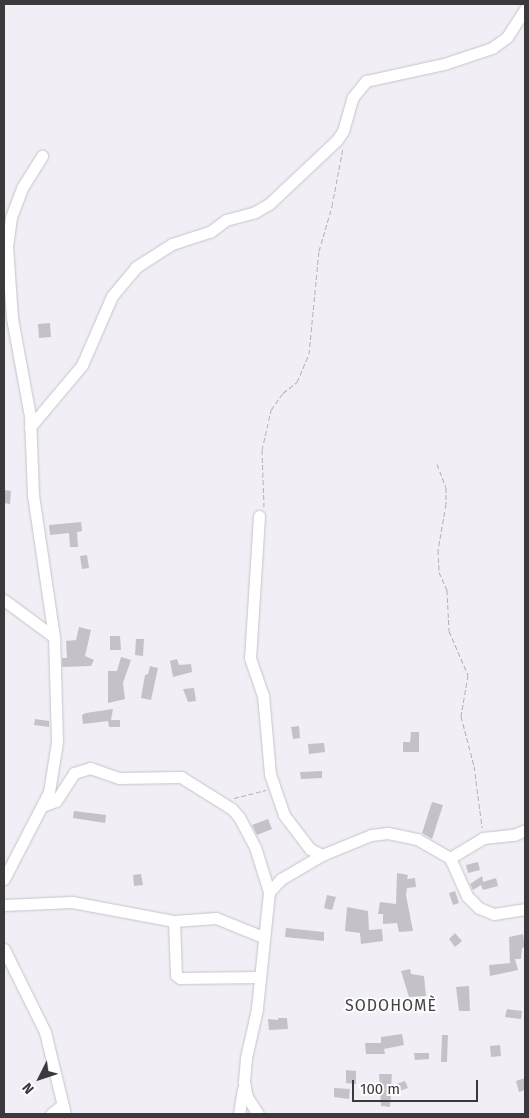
<!DOCTYPE html>
<html>
<head>
<meta charset="utf-8">
<style>
  body { margin:0 }
  #map { position:relative; width:529px; height:1118px; overflow:hidden; background:#f2eef5; font-family:"Fira Sans",sans-serif }
  div>[style] { position:absolute }
  .building>* { inset:0; background:#c5c1c8 }
  .path>* { height:1px; margin-top:-0.5px; transform-origin:0; background:repeating-linear-gradient(90deg,#b3b0b6 0 5px,transparent 0 7.5px) }
  .roads { filter:drop-shadow(0 0 1px #c8c3ca) drop-shadow(0 0 1px #c8c3ca) }
  .minor>* { height:11px; margin:-5.5px; padding:0 5.5px; transform-origin:5.5px; border-radius:5.5px; background:#fff }
  span { translate:-50% -50%; white-space:nowrap; text-align:center; line-height:1.15; -webkit-text-stroke:4px #fefdfe; paint-order:stroke }
  .quarter-label { font-size:16px; color:#434046; letter-spacing:1px }
  .frame { position:absolute; inset:0; border:5px solid #3b393c; pointer-events:none }
  .north { position:absolute; left:15px; top:1053px; width:50px; height:50px; -webkit-text-stroke:4px #fefdfe; paint-order:stroke; rotate:229deg; font-size:14px; font-weight:700; line-height:20px; text-align:center; color:#3b393c }
  .north::after { content:''; display:block; margin:auto; width:18px; height:22px; background:#3b393c; clip-path:polygon(50% 0,100% 100%,50% 72%,0 100%) }
  .scale { position:absolute; left:352px; top:1080px; width:126px; height:22px; box-sizing:border-box; border:2px solid #3b393c; border-top:0; padding-left:6px; font-size:15px; line-height:18px; white-space:nowrap; color:#3b393c; -webkit-text-stroke:4px #fefdfe; paint-order:stroke }
</style>
</head>
<body>
<div id="map">
  <div class="building">
    <i style="clip-path:polygon(50px 323px,51px 337px,39px 338px,38px 324px)"></i>
    <i style="clip-path:polygon(4px 490px,11px 491px,10px 504px,4px 503px)"></i>
    <i style="clip-path:polygon(81px 522px,82px 531px,77px 532px,78px 547px,70px 547px,69px 533px,50px 535px,49px 525px)"></i>
    <i style="clip-path:polygon(87px 555px,89px 568px,82px 569px,80px 556px)"></i>
    <i style="clip-path:polygon(79px 627px,91px 630px,85px 656px,94px 660px,91px 666px,62px 667px,62px 658px,67px 658px,66px 641px,76px 640px)"></i>
    <i style="clip-path:polygon(110px 636px,120px 636px,121px 650px,110px 650px)"></i>
    <i style="clip-path:polygon(136px 639px,144px 639px,143px 656px,135px 655px)"></i>
    <i style="clip-path:polygon(121px 657px,131px 660px,123px 683px,125px 699px,108px 703px,108px 671px,117px 671px)"></i>
    <i style="clip-path:polygon(177px 659px,179px 665px,191px 664px,192px 672px,173px 677px,170px 661px)"></i>
    <i style="clip-path:polygon(150px 666px,158px 668px,151px 700px,141px 698px,145px 675px,148px 674px)"></i>
    <i style="clip-path:polygon(194px 688px,196px 701px,188px 702px,183px 689px)"></i>
    <i style="clip-path:polygon(113px 709px,111px 720px,120px 720px,120px 727px,109px 727px,108px 721px,83px 724px,82px 715px,86px 713px)"></i>
    <i style="clip-path:polygon(35px 719px,49px 721px,49px 727px,34px 725px)"></i>
    <i style="clip-path:polygon(299px 726px,300px 738px,293px 739px,291px 727px)"></i>
    <i style="clip-path:polygon(411px 732px,419px 732px,419px 752px,403px 752px,403px 742px,410px 742px)"></i>
    <i style="clip-path:polygon(324px 743px,325px 752px,309px 754px,308px 744px)"></i>
    <i style="clip-path:polygon(322px 771px,322px 778px,301px 779px,300px 772px)"></i>
    <i style="clip-path:polygon(432px 802px,443px 805px,432px 839px,422px 833px)"></i>
    <i style="clip-path:polygon(74px 811px,106px 815px,105px 823px,73px 818px)"></i>
    <i style="clip-path:polygon(268px 819px,272px 829px,257px 835px,252px 825px)"></i>
    <i style="clip-path:polygon(478px 862px,480px 870px,468px 873px,466px 865px)"></i>
    <i style="clip-path:polygon(397px 873px,408px 875px,407px 879px,415px 878px,416px 887px,407px 888px,406px 895px,413px 931px,399px 932px,397px 923px,383px 924px,383px 914px,378px 914px,380px 902px,396px 904px)"></i>
    <i style="clip-path:polygon(141px 874px,143px 885px,134px 886px,133px 875px)"></i>
    <i style="clip-path:polygon(482px 876px,483px 882px,496px 878px,498px 886px,483px 890px,481px 885px,473px 890px,470px 884px)"></i>
    <i style="clip-path:polygon(455px 891px,459px 903px,453px 905px,449px 893px)"></i>
    <i style="clip-path:polygon(327px 895px,336px 897px,332px 910px,324px 908px)"></i>
    <i style="clip-path:polygon(347px 907px,368px 911px,369px 930px,382px 929px,383px 941px,361px 944px,360px 933px,345px 931px)"></i>
    <i style="clip-path:polygon(286px 928px,324px 932px,324px 941px,285px 937px)"></i>
    <i style="clip-path:polygon(455px 933px,462px 941px,455px 947px,449px 939px)"></i>
    <i style="clip-path:polygon(523px 934px,525px 947px,522px 948px,521px 959px,515px 959px,518px 970px,490px 976px,489px 965px,510px 963px,509px 937px)"></i>
    <i style="clip-path:polygon(410px 969px,411px 974px,424px 976px,426px 996px,409px 997px,401px 971px)"></i>
    <i style="clip-path:polygon(469px 986px,470px 1011px,459px 1011px,456px 987px)"></i>
    <i style="clip-path:polygon(507px 1009px,522px 1011px,521px 1019px,505px 1017px)"></i>
    <i style="clip-path:polygon(278px 1018px,287px 1018px,288px 1029px,269px 1030px,268px 1019px,278px 1020px)"></i>
    <i style="clip-path:polygon(402px 1034px,404px 1045px,384px 1049px,385px 1054px,366px 1054px,365px 1043px,381px 1043px,381px 1037px)"></i>
    <i style="clip-path:polygon(442px 1035px,448px 1035px,447px 1062px,441px 1062px)"></i>
    <i style="clip-path:polygon(500px 1045px,501px 1056px,491px 1057px,490px 1046px)"></i>
    <i style="clip-path:polygon(414px 1053px,429px 1053px,429px 1059px,415px 1060px)"></i>
    <i style="clip-path:polygon(346px 1070px,356px 1071px,356px 1084px,346px 1083px)"></i>
    <i style="clip-path:polygon(379px 1074px,392px 1074px,391px 1086px,405px 1081px,408px 1088px,391px 1094px,390px 1107px,381px 1106px)"></i>
    <i style="clip-path:polygon(525px 1078px,525px 1090px,519px 1092px,516px 1081px)"></i>
    <i style="clip-path:polygon(334px 1088px,350px 1089px,349px 1099px,334px 1097px)"></i>
  </div>
  <div class="path">
    <i style="left:437px;top:464px;width:25px;rotate:69deg"></i>
    <i style="left:446px;top:487px;width:17px;rotate:90deg"></i>
    <i style="left:446px;top:504px;width:47px;rotate:99.9deg"></i>
    <i style="left:438px;top:550px;width:22px;rotate:87deg"></i>
    <i style="left:439px;top:572px;width:20px;rotate:66deg"></i>
    <i style="left:447px;top:590px;width:41px;rotate:87.2deg"></i>
    <i style="left:449px;top:631px;width:48px;rotate:66.6deg"></i>
    <i style="left:468px;top:675px;width:42px;rotate:99.7deg"></i>
    <i style="left:461px;top:716px;width:52px;rotate:75.4deg"></i>
    <i style="left:474px;top:766px;width:62px;rotate:82.5deg"></i>
    <i style="left:264px;top:507px;width:57px;rotate:-92deg"></i>
    <i style="left:262px;top:450px;width:41px;rotate:-77.3deg"></i>
    <i style="left:271px;top:410px;width:21px;rotate:-55deg"></i>
    <i style="left:283px;top:393px;width:18px;rotate:-38deg"></i>
    <i style="left:297px;top:382px;width:30px;rotate:-67deg"></i>
    <i style="left:309px;top:354px;width:103px;rotate:-84.5deg"></i>
    <i style="left:319px;top:251px;width:47px;rotate:-73.9deg"></i>
    <i style="left:332px;top:206px;width:59px;rotate:-79.3deg"></i>
    <i style="left:234px;top:798px;width:33px;rotate:-14deg"></i>
  </div>
  <div class="roads">
    <div class="minor">
      <i style="left:30px;top:427px;width:81px;rotate:-50deg"></i>
      <i style="left:82px;top:365px;width:75px;rotate:-66.5deg"></i>
      <i style="left:112px;top:296px;width:38px;rotate:-50deg"></i>
      <i style="left:136px;top:267px;width:43px;rotate:-32.6deg"></i>
      <i style="left:172px;top:244px;width:40px;rotate:-18deg"></i>
      <i style="left:210px;top:232px;width:20px;rotate:-37deg"></i>
      <i style="left:226px;top:220px;width:30px;rotate:-15deg"></i>
      <i style="left:255px;top:212px;width:16px;rotate:-30deg"></i>
      <i style="left:269px;top:204px;width:93px;rotate:-43.3deg"></i>
      <i style="left:337px;top:140px;width:11px;rotate:-56deg"></i>
      <i style="left:343px;top:131px;width:35px;rotate:-74deg"></i>
      <i style="left:353px;top:97px;width:21px;rotate:-51deg"></i>
      <i style="left:366px;top:81px;width:80px;rotate:-12.3deg"></i>
      <i style="left:444px;top:64px;width:51px;rotate:-18.4deg"></i>
      <i style="left:492px;top:48px;width:19px;rotate:-36deg"></i>
      <i style="left:507px;top:37px;width:33px;rotate:-57deg"></i>
      <i style="left:259px;top:516px;width:142px;rotate:93.6deg"></i>
      <i style="left:250px;top:658px;width:39px;rotate:71deg"></i>
      <i style="left:263px;top:695px;width:79px;rotate:84.9deg"></i>
      <i style="left:270px;top:774px;width:43px;rotate:71.1deg"></i>
      <i style="left:284px;top:815px;width:43px;rotate:52.6deg"></i>
      <i style="left:310px;top:849px;width:13px;rotate:27deg"></i>
      <i style="left:322px;top:855px;width:53px;rotate:-22.2deg"></i>
      <i style="left:371px;top:835px;width:17px;rotate:-7deg"></i>
      <i style="left:388px;top:833px;width:30px;rotate:12deg"></i>
      <i style="left:417px;top:839px;width:38px;rotate:30deg"></i>
      <i style="left:450px;top:858px;width:42px;rotate:65.9deg"></i>
      <i style="left:467px;top:896px;width:17px;rotate:45deg"></i>
      <i style="left:479px;top:908px;width:16px;rotate:22deg"></i>
      <i style="left:494px;top:914px;width:31px;rotate:-9deg"></i>
      <i style="left:4px;top:600px;width:62px;rotate:36.5deg"></i>
      <i style="left:42px;top:806px;width:15px;rotate:-20deg"></i>
      <i style="left:56px;top:801px;width:33px;rotate:-57deg"></i>
      <i style="left:74px;top:773px;width:17px;rotate:-17deg"></i>
      <i style="left:90px;top:768px;width:31px;rotate:19deg"></i>
      <i style="left:119px;top:778px;width:62px;rotate:-0.9deg"></i>
      <i style="left:181px;top:777px;width:60px;rotate:32.1deg"></i>
      <i style="left:232px;top:809px;width:11px;rotate:49deg"></i>
      <i style="left:239px;top:817px;width:34px;rotate:62deg"></i>
      <i style="left:255px;top:847px;width:47px;rotate:72.7deg"></i>
      <i style="left:269px;top:892px;width:118px;rotate:95.9deg"></i>
      <i style="left:257px;top:1009px;width:50px;rotate:102.7deg"></i>
      <i style="left:246px;top:1058px;width:24px;rotate:95deg"></i>
      <i style="left:244px;top:1082px;width:15px;rotate:79deg"></i>
      <i style="left:247px;top:1097px;width:20px;rotate:57deg"></i>
      <i style="left:450px;top:858px;width:39px;rotate:-31deg"></i>
      <i style="left:483px;top:838px;width:31px;rotate:-6deg"></i>
      <i style="left:514px;top:835px;width:12px;rotate:-24deg"></i>
      <i style="left:4px;top:879px;width:98px;rotate:-62.7deg"></i>
      <i style="left:49px;top:792px;width:51px;rotate:-80.9deg"></i>
      <i style="left:57px;top:742px;width:105px;rotate:-91.6deg"></i>
      <i style="left:54px;top:637px;width:145px;rotate:-98.4deg"></i>
      <i style="left:33px;top:494px;width:78px;rotate:-92.2deg"></i>
      <i style="left:30px;top:416px;width:100px;rotate:-100.4deg"></i>
      <i style="left:12px;top:318px;width:72px;rotate:-94deg"></i>
      <i style="left:7px;top:246px;width:29px;rotate:-82deg"></i>
      <i style="left:11px;top:217px;width:31px;rotate:-69deg"></i>
      <i style="left:22px;top:188px;width:38px;rotate:-58deg"></i>
      <i style="left:269px;top:892px;width:18px;rotate:-47deg"></i>
      <i style="left:281px;top:879px;width:48px;rotate:-30.3deg"></i>
      <i style="left:4px;top:905px;width:68px;rotate:-2.5deg"></i>
      <i style="left:72px;top:902px;width:104px;rotate:10.6deg"></i>
      <i style="left:4px;top:949px;width:93px;rotate:63.7deg"></i>
      <i style="left:45px;top:1032px;width:84px;rotate:76.3deg"></i>
      <i style="left:259px;top:977px;width:79px;rotate:179.3deg"></i>
      <i style="left:180px;top:978px;width:5px;rotate:-143deg"></i>
      <i style="left:176px;top:975px;width:54px;rotate:-92.1deg"></i>
      <i style="left:174px;top:921px;width:42px;rotate:-4.1deg"></i>
      <i style="left:216px;top:918px;width:51px;rotate:22deg"></i>
      <i style="left:51px;top:1114px;width:14px;rotate:-39deg"></i>
      <i style="left:239px;top:1114px;width:25px;rotate:-81deg"></i>
    </div>
  </div>
  <div class="quarter-label">
    <span style="left:391px;top:1006px">SODOHOMÈ</span>
  </div>
  <div class="frame"></div>
  <div class="north">N</div>
  <div class="scale">100 m</div>
</div>
</body>
</html>
